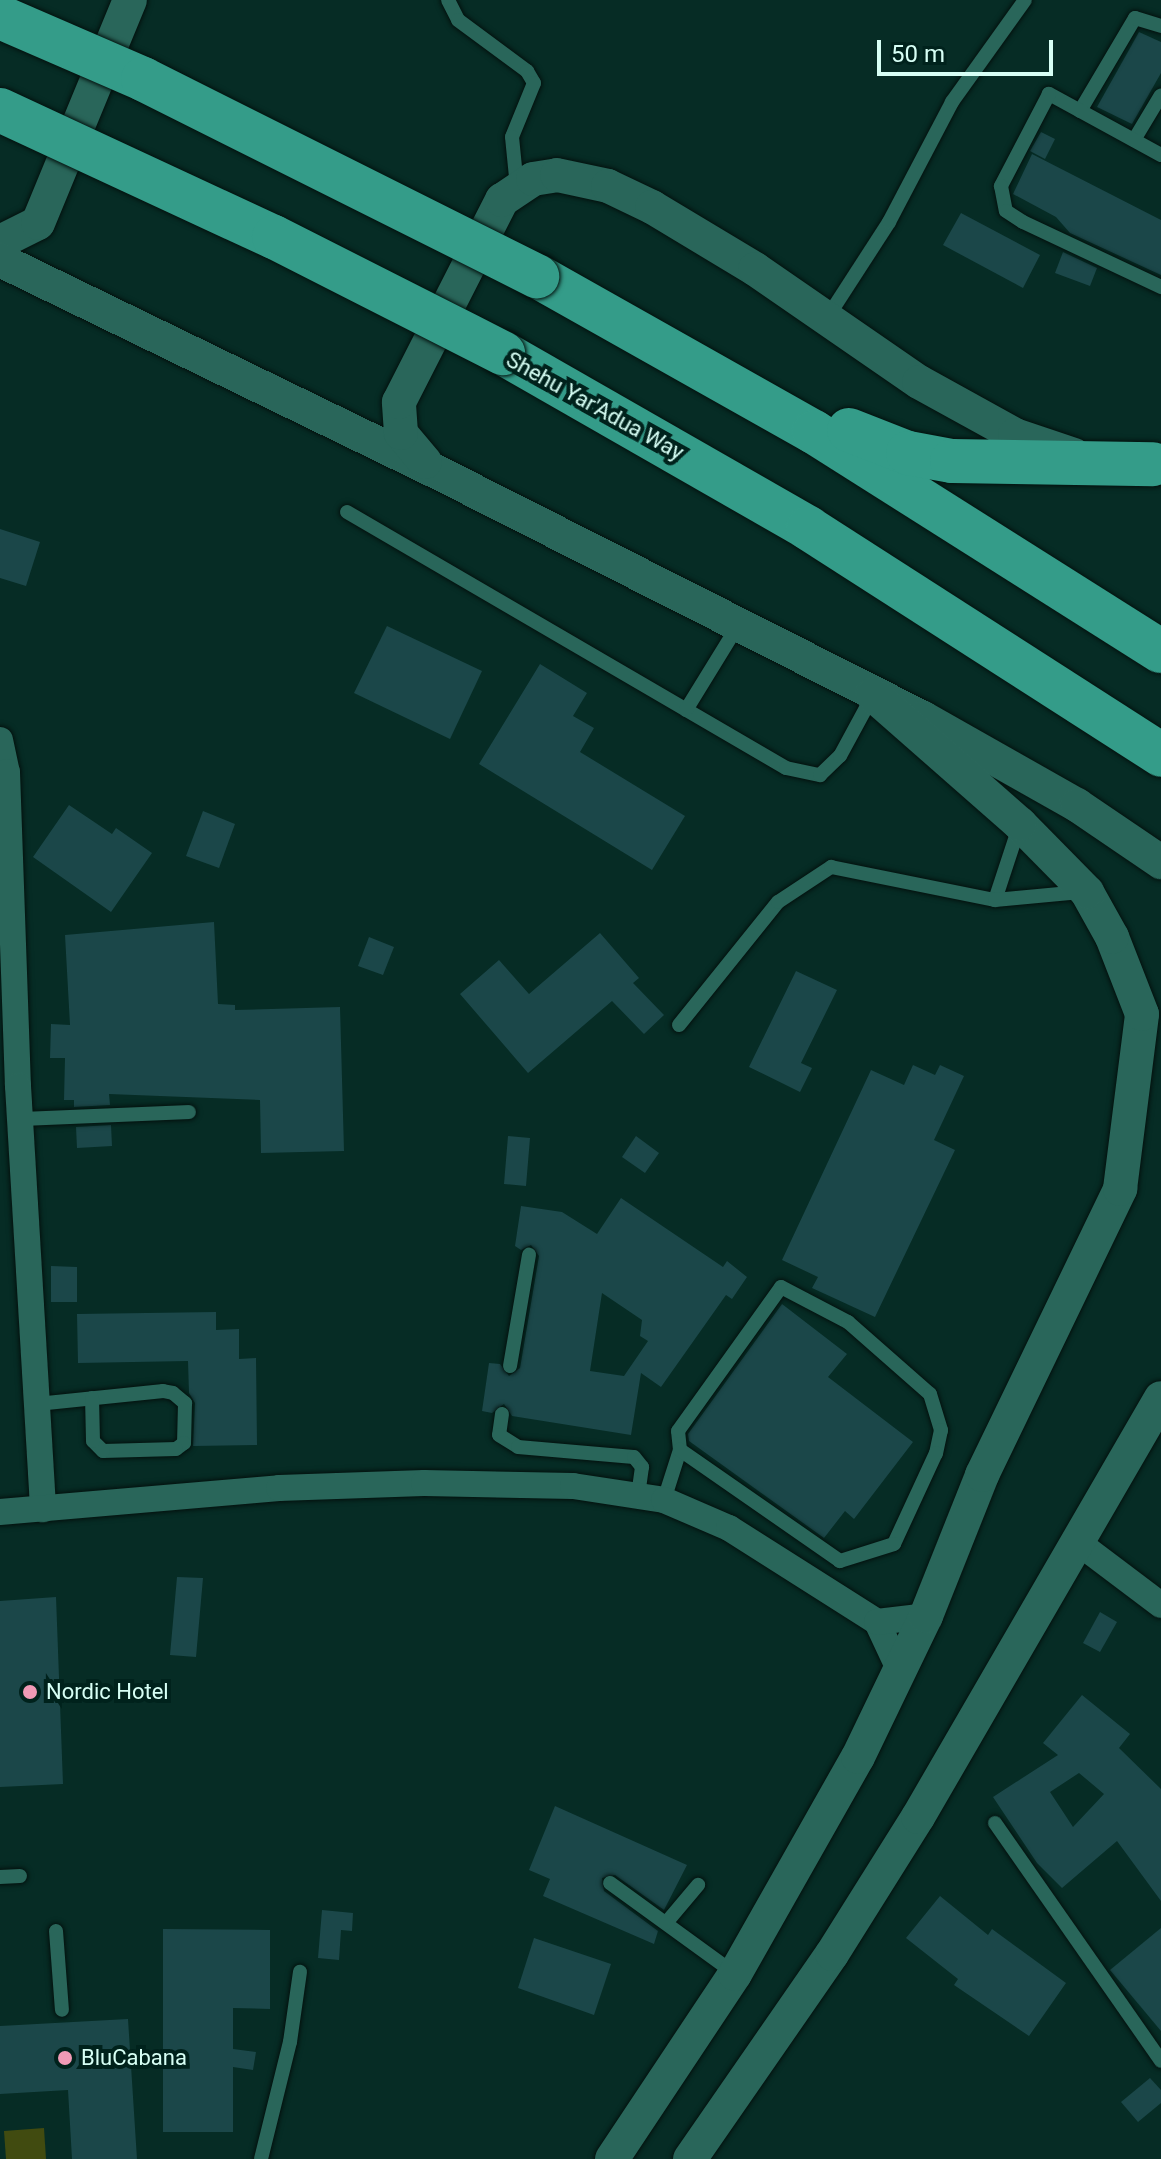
<!DOCTYPE html>
<html>
<head>
<meta charset="utf-8">
<style>
  body { margin:0 }
  #map { position:relative; width:1161px; height:2159px; overflow:hidden; background:#062c25; font-family:Roboto,sans-serif }
  div>[style] { position:absolute }
  .water>* { inset:0; background:#414b10 }
  .building>* { inset:0; background:#1b4749 }
  .roads { filter:drop-shadow(0 0 2px #04110e) drop-shadow(0 0 2px #04110e) }
  .service>* { height:14px; margin:-7px; padding:0 7px; transform-origin:7px; border-radius:7px; background:#29665a }
  .minor>* { height:26px; margin:-13px; padding:0 13px; transform-origin:13px; border-radius:13px; background:#29665a }
  .tertiary>* { height:34px; margin:-17px; padding:0 17px; transform-origin:17px; border-radius:17px; background:#29665a }
  .motorway>* { height:44px; margin:-22px; padding:0 22px; transform-origin:22px; border-radius:22px; background:#349c89 }
  .bridges { filter:drop-shadow(0 0 2px #04110e) drop-shadow(0 0 2px #04110e) }
  .motorway-bridge>* { height:44px; margin:-22px; padding:0 22px; transform-origin:22px; border-radius:22px; background:#349c89 }
  .dots>* { width:22px; height:22px; translate:-50% -50%; box-sizing:border-box; border:4px solid #00221c; border-radius:50% }
  span { translate:-50% -50%; white-space:nowrap; text-align:center; line-height:1.15; -webkit-text-stroke:8px #00221c; paint-order:stroke }
  .street-label { font-size:22px; color:#d7fff5 }
  .poi-label { font-size:22px; color:#d7fff5 }
  .left { translate:0 -50%; text-align:left }
  .scale { position:absolute; left:877px; top:40px; width:176px; height:36px; box-sizing:border-box; border:4px solid #d7fff5; border-top:0; padding-left:10px; font-size:24px; line-height:28px; white-space:nowrap; color:#d7fff5; -webkit-text-stroke:6px #00221c; paint-order:stroke }
</style>
</head>
<body>
<div id="map">
  <div class="water">
    <i style="clip-path:polygon(44px 2128px,46px 2159px,6px 2159px,4px 2131px)"></i>
  </div>
  <div class="building">
    <i style="clip-path:polygon(1139px 32px,1161px 42px,1161px 73px,1132px 124px,1097px 107px)"></i>
    <i style="clip-path:polygon(1041px 132px,1055px 139px,1045px 159px,1030px 151px)"></i>
    <i style="clip-path:polygon(1032px 154px,1161px 220px,1161px 275px,1070px 233px,1056px 217px,1013px 194px)"></i>
    <i style="clip-path:polygon(961px 213px,1040px 255px,1023px 288px,943px 245px)"></i>
    <i style="clip-path:polygon(1063px 252px,1097px 268px,1090px 286px,1055px 273px)"></i>
    <i style="clip-path:polygon(0 529px,40px 542px,26px 586px,0 578px)"></i>
    <i style="clip-path:polygon(387px 626px,482px 671px,450px 739px,354px 693px)"></i>
    <i style="clip-path:polygon(540px 664px,587px 693px,573px 716px,594px 728px,580px 752px,685px 816px,652px 870px,479px 764px)"></i>
    <i style="clip-path:polygon(69px 805px,112px 834px,116px 828px,152px 853px,111px 912px,33px 857px)"></i>
    <i style="clip-path:polygon(203px 811px,235px 824px,219px 868px,186px 856px)"></i>
    <i style="clip-path:polygon(214px 922px,218px 1004px,235px 1005px,235px 1010px,340px 1007px,344px 1151px,261px 1153px,260px 1100px,109px 1094px,110px 1105px,74px 1107px,74px 1100px,64px 1100px,65px 1058px,50px 1058px,51px 1024px,70px 1025px,65px 935px)"></i>
    <i style="clip-path:polygon(600px 933px,639px 978px,633px 983px,664px 1015px,644px 1034px,612px 1001px,528px 1073px,460px 994px,499px 960px,529px 994px)"></i>
    <i style="clip-path:polygon(369px 937px,394px 947px,383px 975px,358px 966px)"></i>
    <i style="clip-path:polygon(796px 971px,837px 990px,801px 1063px,812px 1068px,800px 1092px,749px 1067px)"></i>
    <i style="clip-path:polygon(913px 1065px,935px 1075px,940px 1065px,964px 1076px,934px 1140px,955px 1150px,875px 1317px,812px 1288px,818px 1277px,782px 1260px,871px 1070px,904px 1085px)"></i>
    <i style="clip-path:polygon(111px 1125px,112px 1146px,77px 1148px,76px 1127px)"></i>
    <i style="clip-path:polygon(508px 1136px,530px 1138px,526px 1186px,504px 1184px)"></i>
    <i style="clip-path:polygon(636px 1136px,659px 1153px,645px 1173px,622px 1157px)"></i>
    <i style="clip-path:polygon(evenodd,621px 1198px,723px 1267px,727px 1261px,747px 1277px,732px 1299px,726px 1295px,661px 1387px,641px 1373px,631px 1435px,512px 1416px,504px 1404px,492px 1413px,482px 1411px,489px 1363px,500px 1364px,509px 1376px,520px 1368px,539px 1256px,531px 1245px,521px 1250px,515px 1246px,521px 1206px,562px 1212px,597px 1234px,621px 1198px,602px 1293px,642px 1320px,640px 1336px,648px 1341px,624px 1376px,590px 1371px,602px 1293px)"></i>
    <i style="clip-path:polygon(51px 1266px,77px 1267px,77px 1302px,51px 1302px)"></i>
    <i style="clip-path:polygon(782px 1304px,847px 1354px,828px 1377px,913px 1442px,854px 1519px,845px 1511px,824px 1538px,689px 1441px,688px 1434px)"></i>
    <i style="clip-path:polygon(216px 1312px,216px 1330px,239px 1329px,239px 1359px,256px 1358px,257px 1445px,193px 1446px,195px 1403px,189px 1393px,188px 1361px,78px 1363px,77px 1314px)"></i>
    <i style="clip-path:polygon(177px 1577px,203px 1578px,196px 1657px,170px 1655px)"></i>
    <i style="clip-path:polygon(56px 1597px,63px 1784px,0 1787px,0 1601px)"></i>
    <i style="clip-path:polygon(1100px 1612px,1117px 1622px,1100px 1652px,1083px 1643px)"></i>
    <i style="clip-path:polygon(evenodd,1082px 1695px,1130px 1734px,1119px 1748px,1161px 1789px,1161px 1901px,1117px 1841px,1062px 1888px,1037px 1863px,993px 1797px,1058px 1755px,1043px 1743px,1082px 1695px,1079px 1773px,1104px 1794px,1073px 1827px,1050px 1792px,1079px 1773px)"></i>
    <i style="clip-path:polygon(555px 1806px,687px 1865px,664px 1910px,615px 1875px,602px 1878px,604px 1891px,658px 1931px,654px 1944px,543px 1896px,550px 1879px,529px 1870px)"></i>
    <i style="clip-path:polygon(940px 1896px,988px 1935px,992px 1929px,1066px 1983px,1029px 2036px,954px 1985px,958px 1979px,906px 1938px)"></i>
    <i style="clip-path:polygon(322px 1910px,353px 1913px,352px 1931px,341px 1930px,339px 1960px,318px 1958px)"></i>
    <i style="clip-path:polygon(1161px 1928px,1161px 2031px,1110px 1970px)"></i>
    <i style="clip-path:polygon(163px 1929px,270px 1930px,270px 2009px,233px 2008px,233px 2049px,256px 2052px,253px 2070px,233px 2067px,233px 2132px,163px 2132px)"></i>
    <i style="clip-path:polygon(534px 1938px,611px 1964px,594px 2015px,518px 1988px)"></i>
    <i style="clip-path:polygon(128px 2019px,137px 2159px,72px 2159px,68px 2090px,0 2094px,0 2026px)"></i>
    <i style="clip-path:polygon(1150px 2078px,1161px 2090px,1161px 2103px,1138px 2122px,1121px 2102px)"></i>
  </div>
  <div class="roads">
    <div class="service">
      <i style="left:448px;top:0;width:22px;rotate:63deg"></i>
      <i style="left:458px;top:20px;width:86px;rotate:36.5deg"></i>
      <i style="left:527px;top:71px;width:14px;rotate:60deg"></i>
      <i style="left:534px;top:83px;width:58px;rotate:112.2deg"></i>
      <i style="left:512px;top:137px;width:50px;rotate:84.3deg"></i>
      <i style="left:1080px;top:111px;width:108px;rotate:-59.4deg"></i>
      <i style="left:1135px;top:18px;width:27px;rotate:17deg"></i>
      <i style="left:1134px;top:140px;width:52px;rotate:-59deg"></i>
      <i style="left:1161px;top:155px;width:128px;rotate:-151.4deg"></i>
      <i style="left:1049px;top:94px;width:104px;rotate:117.6deg"></i>
      <i style="left:1001px;top:186px;width:25px;rotate:79deg"></i>
      <i style="left:1006px;top:211px;width:20px;rotate:33deg"></i>
      <i style="left:1023px;top:222px;width:153px;rotate:25.2deg"></i>
      <i style="left:827px;top:318px;width:114px;rotate:-57.1deg"></i>
      <i style="left:889px;top:222px;width:136px;rotate:-62.3deg"></i>
      <i style="left:952px;top:102px;width:125px;rotate:-54.4deg"></i>
      <i style="left:347px;top:512px;width:508px;rotate:30.25deg"></i>
      <i style="left:786px;top:768px;width:35px;rotate:12deg"></i>
      <i style="left:820px;top:775px;width:28px;rotate:-44deg"></i>
      <i style="left:840px;top:756px;width:69px;rotate:-61.6deg"></i>
      <i style="left:686px;top:710px;width:97px;rotate:-58.4deg"></i>
      <i style="left:995px;top:900px;width:80px;rotate:-71.8deg"></i>
      <i style="left:679px;top:1025px;width:158px;rotate:-51.2deg"></i>
      <i style="left:778px;top:902px;width:64px;rotate:-33.4deg"></i>
      <i style="left:831px;top:867px;width:167px;rotate:11.4deg"></i>
      <i style="left:995px;top:900px;width:86px;rotate:-5.3deg"></i>
      <i style="left:23px;top:1119px;width:166px;rotate:-2.4deg"></i>
      <i style="left:510px;top:1366px;width:113px;rotate:-80.3deg"></i>
      <i style="left:37px;top:1404px;width:127px;rotate:-5.9deg"></i>
      <i style="left:163px;top:1391px;width:10px;rotate:11deg"></i>
      <i style="left:173px;top:1393px;width:16px;rotate:40deg"></i>
      <i style="left:185px;top:1403px;width:40px;rotate:91.4deg"></i>
      <i style="left:184px;top:1443px;width:10px;rotate:143deg"></i>
      <i style="left:176px;top:1449px;width:73px;rotate:178.4deg"></i>
      <i style="left:103px;top:1451px;width:14px;rotate:-135deg"></i>
      <i style="left:93px;top:1441px;width:43px;rotate:-91.3deg"></i>
      <i style="left:502px;top:1414px;width:21px;rotate:98deg"></i>
      <i style="left:499px;top:1435px;width:22px;rotate:32deg"></i>
      <i style="left:518px;top:1447px;width:116px;rotate:4.9deg"></i>
      <i style="left:634px;top:1457px;width:13px;rotate:51deg"></i>
      <i style="left:642px;top:1467px;width:29px;rotate:98deg"></i>
      <i style="left:664px;top:1500px;width:52px;rotate:-72.3deg"></i>
      <i style="left:680px;top:1450px;width:19px;rotate:-96deg"></i>
      <i style="left:678px;top:1431px;width:177px;rotate:-54.4deg"></i>
      <i style="left:781px;top:1287px;width:76px;rotate:27.6deg"></i>
      <i style="left:848px;top:1322px;width:109px;rotate:41.3deg"></i>
      <i style="left:930px;top:1394px;width:38px;rotate:73deg"></i>
      <i style="left:941px;top:1430px;width:24px;rotate:102deg"></i>
      <i style="left:936px;top:1453px;width:100px;rotate:114.8deg"></i>
      <i style="left:894px;top:1544px;width:57px;rotate:162.5deg"></i>
      <i style="left:840px;top:1561px;width:195px;rotate:-145.2deg"></i>
      <i style="left:995px;top:1823px;width:290px;rotate:55.1deg"></i>
      <i style="left:0;top:1877px;width:20px;rotate:-3deg"></i>
      <i style="left:610px;top:1883px;width:153px;rotate:36deg"></i>
      <i style="left:666px;top:1923px;width:50px;rotate:-49.9deg"></i>
      <i style="left:56px;top:1931px;width:79px;rotate:85.7deg"></i>
      <i style="left:261px;top:2159px;width:121px;rotate:-76.1deg"></i>
      <i style="left:290px;top:2042px;width:71px;rotate:-81.9deg"></i>
    </div>
    <div class="minor">
      <i style="left:0;top:740px;width:33px;rotate:78deg"></i>
      <i style="left:7px;top:772px;width:314px;rotate:88deg"></i>
      <i style="left:18px;top:1086px;width:424px;rotate:86.6deg"></i>
      <i style="left:0;top:1512px;width:280px;rotate:-4.9deg"></i>
      <i style="left:279px;top:1488px;width:145px;rotate:-2deg"></i>
      <i style="left:424px;top:1483px;width:149px;rotate:1.2deg"></i>
      <i style="left:573px;top:1486px;width:92px;rotate:8.7deg"></i>
      <i style="left:664px;top:1500px;width:71px;rotate:23.3deg"></i>
      <i style="left:729px;top:1528px;width:175px;rotate:32.4deg"></i>
      <i style="left:877px;top:1622px;width:54px;rotate:64.9deg"></i>
      <i style="left:1080px;top:1544px;width:101px;rotate:37deg"></i>
      <i style="left:877px;top:1622px;width:49px;rotate:-7deg"></i>
    </div>
    <div class="tertiary">
      <i style="left:0;top:242px;width:42px;rotate:-26.6deg"></i>
      <i style="left:38px;top:223px;width:241px;rotate:-67.6deg"></i>
      <i style="left:0;top:260px;width:479px;rotate:25.9deg"></i>
      <i style="left:431px;top:469px;width:551px;rotate:26.84deg"></i>
      <i style="left:923px;top:718px;width:177px;rotate:29.5deg"></i>
      <i style="left:1077px;top:805px;width:102px;rotate:34.2deg"></i>
      <i style="left:425px;top:462px;width:38px;rotate:-130deg"></i>
      <i style="left:401px;top:433px;width:31px;rotate:-94deg"></i>
      <i style="left:399px;top:402px;width:227px;rotate:-63deg"></i>
      <i style="left:502px;top:200px;width:37px;rotate:-34deg"></i>
      <i style="left:533px;top:179px;width:24px;rotate:-9deg"></i>
      <i style="left:557px;top:175px;width:52px;rotate:12.2deg"></i>
      <i style="left:608px;top:186px;width:49px;rotate:25.5deg"></i>
      <i style="left:652px;top:207px;width:120px;rotate:31deg"></i>
      <i style="left:755px;top:269px;width:199px;rotate:34.6deg"></i>
      <i style="left:919px;top:382px;width:110px;rotate:28.9deg"></i>
      <i style="left:1015px;top:435px;width:62px;rotate:18.7deg"></i>
      <i style="left:612px;top:2159px;width:222px;rotate:-56.4deg"></i>
      <i style="left:735px;top:1974px;width:249px;rotate:-60.5deg"></i>
      <i style="left:858px;top:1757px;width:157px;rotate:-64.3deg"></i>
      <i style="left:926px;top:1616px;width:152px;rotate:-68.3deg"></i>
      <i style="left:982px;top:1475px;width:318px;rotate:-64.2deg"></i>
      <i style="left:1120px;top:1189px;width:176px;rotate:-82.8deg"></i>
      <i style="left:1142px;top:1014px;width:83px;rotate:-111.3deg"></i>
      <i style="left:1112px;top:937px;width:51px;rotate:-119.1deg"></i>
      <i style="left:1087px;top:892px;width:95px;rotate:-134.6deg"></i>
      <i style="left:1020px;top:824px;width:196px;rotate:-138.7deg"></i>
      <i style="left:690px;top:2159px;width:249px;rotate:-55.3deg"></i>
      <i style="left:832px;top:1954px;width:162px;rotate:-57.9deg"></i>
      <i style="left:918px;top:1817px;width:484px;rotate:-59.9deg"></i>
    </div>
    <div class="motorway">
      <i style="left:537px;top:276px;width:318px;rotate:29.4deg"></i>
      <i style="left:814px;top:432px;width:410px;rotate:32.3deg"></i>
      <i style="left:503px;top:353px;width:352px;rotate:29.8deg"></i>
      <i style="left:808px;top:528px;width:420px;rotate:32.7deg"></i>
      <i style="left:849px;top:430px;width:63px;rotate:21.3deg"></i>
      <i style="left:908px;top:453px;width:45px;rotate:10.3deg"></i>
      <i style="left:952px;top:461px;width:201px;rotate:0.9deg"></i>
    </div>
  </div>
  <div class="bridges">
    <div class="motorway-bridge">
      <i style="left:0;top:17px;width:156px;rotate:23.4deg"></i>
      <i style="left:143px;top:79px;width:441px;rotate:26.6deg"></i>
      <i style="left:0;top:110px;width:302px;rotate:24.9deg"></i>
      <i style="left:274px;top:237px;width:257px;rotate:26.9deg"></i>
    </div>
  </div>
  <div class="dots">
    <i style="left:30px;top:1692px;background:#f09ab6"></i>
    <i style="left:65px;top:2058px;background:#f09ab6"></i>
  </div>
  <div class="street-label">
    <span style="left:595px;top:406px;rotate:29deg">Shehu Yar'Adua Way</span>
  </div>
  <div class="poi-label">
    <span class="left" style="left:46px;top:1692px">Nordic Hotel</span>
    <span class="left" style="left:81px;top:2058px">BluCabana</span>
  </div>
  <div class="scale">50 m</div>
</div>
</body>
</html>
